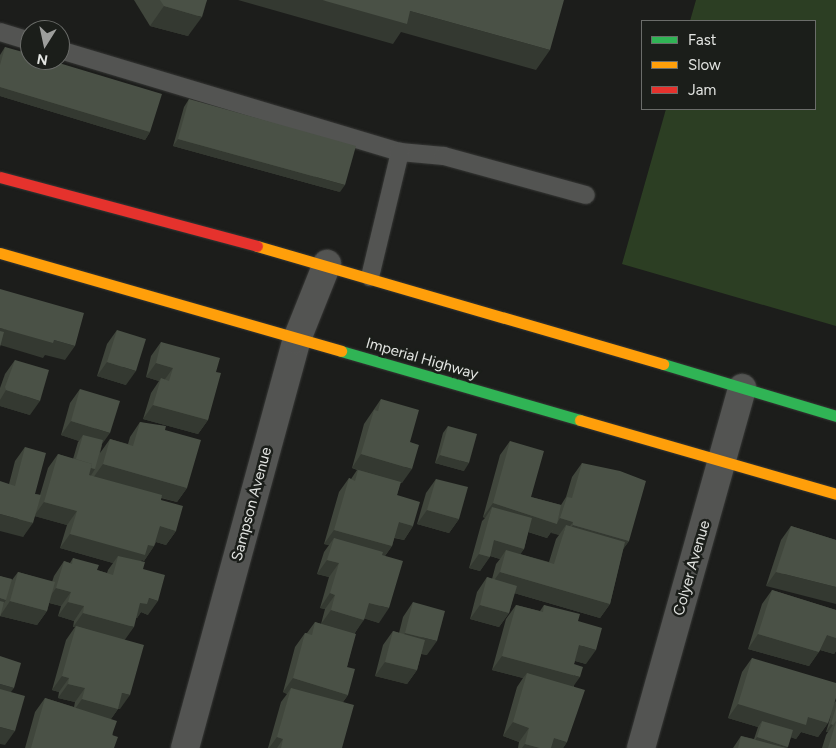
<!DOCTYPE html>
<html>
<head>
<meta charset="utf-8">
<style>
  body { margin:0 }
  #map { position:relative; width:836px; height:748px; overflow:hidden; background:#1c1d1b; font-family:Figtree,sans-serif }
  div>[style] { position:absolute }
  .green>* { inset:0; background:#2c3e23 }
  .roads { filter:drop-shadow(0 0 1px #363735) drop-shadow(0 0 1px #363735) }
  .lane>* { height:18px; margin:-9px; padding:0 9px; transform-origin:9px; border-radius:9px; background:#535452 }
  .street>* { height:28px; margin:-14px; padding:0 14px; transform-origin:14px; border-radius:14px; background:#535452 }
  .fast>* { height:11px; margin:-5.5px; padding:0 5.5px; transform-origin:5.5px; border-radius:5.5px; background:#30b455 }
  .slow>* { height:11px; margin:-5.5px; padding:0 5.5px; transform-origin:5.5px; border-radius:5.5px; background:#ff9f0a }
  .jam>* { height:11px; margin:-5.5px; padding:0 5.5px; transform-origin:5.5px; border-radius:5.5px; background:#e5322d }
  .wall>* { inset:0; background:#40463c }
  .shaded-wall>* { inset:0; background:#343931 }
  .building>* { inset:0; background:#4a5146 }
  span { translate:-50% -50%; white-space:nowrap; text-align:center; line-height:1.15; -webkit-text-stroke:5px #1b1e1a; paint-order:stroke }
  .street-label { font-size:15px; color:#e2e4e1 }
  .legend { position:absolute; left:641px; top:20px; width:175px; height:90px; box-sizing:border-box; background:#1b1e1a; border:1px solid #6b6d6a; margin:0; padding:6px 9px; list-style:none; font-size:15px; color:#e2e4e1 }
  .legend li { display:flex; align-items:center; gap:10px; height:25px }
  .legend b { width:25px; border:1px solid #6b6d6a }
  .north { position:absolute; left:20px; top:20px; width:50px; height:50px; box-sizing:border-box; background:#1b1e1a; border:1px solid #6b6d6a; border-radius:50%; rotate:190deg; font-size:14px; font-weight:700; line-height:20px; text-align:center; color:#e2e4e1 }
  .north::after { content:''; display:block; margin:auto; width:18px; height:22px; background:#9d9e9c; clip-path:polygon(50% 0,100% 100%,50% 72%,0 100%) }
</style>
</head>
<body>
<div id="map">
  <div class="green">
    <i style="clip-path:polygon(696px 0,836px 0,836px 326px,622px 264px,666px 109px,815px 109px,815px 21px,690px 21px)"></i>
  </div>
  <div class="roads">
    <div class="lane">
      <i style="left:0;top:32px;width:31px;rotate:17deg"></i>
      <i style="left:60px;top:50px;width:355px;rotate:16.7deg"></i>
      <i style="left:400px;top:152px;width:44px;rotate:5.2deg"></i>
      <i style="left:444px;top:156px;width:147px;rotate:15.4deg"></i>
      <i style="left:370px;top:277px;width:129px;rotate:-76.5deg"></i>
    </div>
    <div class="street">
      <i style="left:185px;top:748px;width:424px;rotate:-74.7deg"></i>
      <i style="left:297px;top:339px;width:81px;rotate:-68.2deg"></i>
      <i style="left:641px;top:748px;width:374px;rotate:-74.3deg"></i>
    </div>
    <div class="fast">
      <i style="left:341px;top:351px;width:249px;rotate:16.1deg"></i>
      <i style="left:663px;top:364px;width:181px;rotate:16.7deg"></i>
    </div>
    <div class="slow">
      <i style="left:257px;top:246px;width:423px;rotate:16.2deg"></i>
      <i style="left:0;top:253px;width:355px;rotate:16deg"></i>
      <i style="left:580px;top:420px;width:266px;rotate:16.1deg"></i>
    </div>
    <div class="jam">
      <i style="left:0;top:177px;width:266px;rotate:15deg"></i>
    </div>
  </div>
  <div class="wall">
    <i style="clip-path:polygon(134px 0,207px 0,188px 36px,150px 26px)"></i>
    <i style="clip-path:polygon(5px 47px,150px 132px,145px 140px,0 96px,0 55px)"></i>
    <i style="clip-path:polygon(189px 99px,340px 192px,173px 146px,184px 107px)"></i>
    <i style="clip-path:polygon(117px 330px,126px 385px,97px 376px,107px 344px)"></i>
    <i style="clip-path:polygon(161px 342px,216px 372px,208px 420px,198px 434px,143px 419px,151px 393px,159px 381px,146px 377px,151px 356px)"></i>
    <i style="clip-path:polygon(15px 360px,30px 415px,0 406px,0 388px,5px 374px)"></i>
    <i style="clip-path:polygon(80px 389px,102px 445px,100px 453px,110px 439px,128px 444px,130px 437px,140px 422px,165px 430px,187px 488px,177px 502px,161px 498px,161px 500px,176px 531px,166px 545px,156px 542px,154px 546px,144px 561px,142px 560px,140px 561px,143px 569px,148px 615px,141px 612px,137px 618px,136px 618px,124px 640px,120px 709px,118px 709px,111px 719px,114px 748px,25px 748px,35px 712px,45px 698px,74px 707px,75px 702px,58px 698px,59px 692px,52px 690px,66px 640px,75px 627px,73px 627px,74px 621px,58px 616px,61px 606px,49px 603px,47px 611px,37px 625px,0 616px,0 576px,12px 580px,18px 572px,52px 582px,54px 576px,64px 561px,70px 563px,73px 558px,97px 570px,107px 573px,108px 570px,113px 563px,60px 548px,67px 525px,35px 516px,23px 537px,9px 484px,15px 461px,25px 447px,35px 494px,40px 495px,48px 468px,58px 454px,73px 459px,78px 442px,79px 441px,61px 435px,70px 403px)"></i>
    <i style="clip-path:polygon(381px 399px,410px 442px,402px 483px,400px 482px,397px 495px,413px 526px,404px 540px,394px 538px,392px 546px,385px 556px,379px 623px,364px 618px,355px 633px,347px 667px,348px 695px,343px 702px,342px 748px,268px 748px,281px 702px,287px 694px,283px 692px,295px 647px,305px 633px,307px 633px,315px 622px,321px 624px,325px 609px,320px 608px,329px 577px,317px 574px,324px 552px,329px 545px,324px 544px,339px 492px,349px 478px,351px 479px,357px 470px,352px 468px,364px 424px)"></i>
    <i style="clip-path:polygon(448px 426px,464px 471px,435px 463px,443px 433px)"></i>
    <i style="clip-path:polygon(evenodd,510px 441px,531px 497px,561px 505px,566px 497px,572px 477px,582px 463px,629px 541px,623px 549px,610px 604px,600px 618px,514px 593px,509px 613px,499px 627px,470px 619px,477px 592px,487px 577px,492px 579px,496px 564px,500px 559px,490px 556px,480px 571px,469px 568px,482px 521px,485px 518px,483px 517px,500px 455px,510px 441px,528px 532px,547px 538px,551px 532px,559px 535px,556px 539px,549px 562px,520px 554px,524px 549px,528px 532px)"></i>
    <i style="clip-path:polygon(436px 479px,459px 519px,449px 533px,417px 524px,426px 493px)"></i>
    <i style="clip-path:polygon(791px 526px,836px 540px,766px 586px,781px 540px)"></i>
    <i style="clip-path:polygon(772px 590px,836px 610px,836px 651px,834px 654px,820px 650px,809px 666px,748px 649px,762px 604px)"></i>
    <i style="clip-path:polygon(413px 602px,427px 655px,421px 654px,417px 670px,407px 684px,375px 676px,383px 645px,393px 631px,399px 633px,403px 617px)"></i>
    <i style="clip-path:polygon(516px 605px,540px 611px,544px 605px,578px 621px,586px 664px,575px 661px,574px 664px,574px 686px,567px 742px,563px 748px,518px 748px,519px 742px,503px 736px,517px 687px,523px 678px,492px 670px,506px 619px)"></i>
    <i style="clip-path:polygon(752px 658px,834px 703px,836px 701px,836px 748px,822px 748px,826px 735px,828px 732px,826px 732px,831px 715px,828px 723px,818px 737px,801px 732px,796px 739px,791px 737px,787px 748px,733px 748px,741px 736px,754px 739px,758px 727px,728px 718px,742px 672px)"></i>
  </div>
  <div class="shaded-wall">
    <i style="clip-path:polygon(238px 0,322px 0,410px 11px,550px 50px,536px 70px,401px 32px,393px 44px)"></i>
    <i style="clip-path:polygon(164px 6px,202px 17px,188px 36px,150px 26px)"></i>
    <i style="clip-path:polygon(0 87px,150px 132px,145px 140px,0 96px)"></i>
    <i style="clip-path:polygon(178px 139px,345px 185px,340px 192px,173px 146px)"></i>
    <i style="clip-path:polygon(0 328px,54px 340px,75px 346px,65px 360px,45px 355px,43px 358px,0 345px)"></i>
    <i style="clip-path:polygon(107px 362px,136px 371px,126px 385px,97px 376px)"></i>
    <i style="clip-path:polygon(156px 363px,173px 368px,163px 382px,161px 378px,159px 381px,146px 377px)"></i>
    <i style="clip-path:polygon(6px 390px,40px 401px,30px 415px,0 406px,0 400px)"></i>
    <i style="clip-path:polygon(153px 405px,208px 420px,198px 434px,143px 419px)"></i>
    <i style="clip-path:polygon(71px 421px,110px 433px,100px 447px,83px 435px,79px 441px,61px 435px)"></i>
    <i style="clip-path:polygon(361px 454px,412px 469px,402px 483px,352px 468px)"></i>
    <i style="clip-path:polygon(440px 455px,469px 463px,464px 471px,435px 463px)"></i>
    <i style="clip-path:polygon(75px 464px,95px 469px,90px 477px)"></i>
    <i style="clip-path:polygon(103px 464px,187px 488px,177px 502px,93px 478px)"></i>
    <i style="clip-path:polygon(44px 502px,77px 511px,67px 525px,34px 516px)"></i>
    <i style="clip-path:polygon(493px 503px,557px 524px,547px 538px,489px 519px,492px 507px,485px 518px,483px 517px)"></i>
    <i style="clip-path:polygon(427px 510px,459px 519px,449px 533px,417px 524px)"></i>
    <i style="clip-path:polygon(0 514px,33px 523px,23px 537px,0 531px)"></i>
    <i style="clip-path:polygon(560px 518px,573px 522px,563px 536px,566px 525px,559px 535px,551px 533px)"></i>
    <i style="clip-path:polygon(399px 522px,413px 526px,404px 540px,389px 536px)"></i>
    <i style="clip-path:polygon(573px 525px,629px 541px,619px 555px,563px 539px)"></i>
    <i style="clip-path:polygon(160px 526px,176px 531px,166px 545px,150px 540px)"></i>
    <i style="clip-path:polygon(334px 530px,392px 546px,382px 560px,334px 538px,329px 545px,324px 544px)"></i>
    <i style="clip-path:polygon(70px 534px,148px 545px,154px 546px,144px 561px,142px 560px,135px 569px,118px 556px,113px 563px,60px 548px)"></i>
    <i style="clip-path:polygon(494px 540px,524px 549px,514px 563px,506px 550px,500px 559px,484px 554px)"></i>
    <i style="clip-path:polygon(479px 554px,490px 557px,480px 571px,469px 568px)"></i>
    <i style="clip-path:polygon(327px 560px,339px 563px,329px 577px,317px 574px)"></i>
    <i style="clip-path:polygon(500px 572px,610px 604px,600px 618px,490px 586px)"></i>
    <i style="clip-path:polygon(776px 572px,836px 587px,836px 604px,766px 586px)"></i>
    <i style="clip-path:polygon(56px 588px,71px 592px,61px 606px,46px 602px)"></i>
    <i style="clip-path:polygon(330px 593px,335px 595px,325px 609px,320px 608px)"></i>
    <i style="clip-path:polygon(0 598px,6px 600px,0 609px)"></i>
    <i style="clip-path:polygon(149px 598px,158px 601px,148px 615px,141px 612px,137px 618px,130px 617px,140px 603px)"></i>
    <i style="clip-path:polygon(10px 601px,47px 611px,37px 625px,0 616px)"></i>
    <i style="clip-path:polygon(68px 602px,84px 606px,74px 621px,58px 616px)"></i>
    <i style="clip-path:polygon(369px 603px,389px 608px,379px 623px,359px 617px)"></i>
    <i style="clip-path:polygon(480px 605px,509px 613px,499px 627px,470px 619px)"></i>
    <i style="clip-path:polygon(331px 610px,364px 620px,354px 634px,321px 624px)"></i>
    <i style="clip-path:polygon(83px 613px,134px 627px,124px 641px,76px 626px,75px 627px,73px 627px)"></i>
    <i style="clip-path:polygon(405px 633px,437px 641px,427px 655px,395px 647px)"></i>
    <i style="clip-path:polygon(758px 634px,819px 652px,809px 666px,748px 649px)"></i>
    <i style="clip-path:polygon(827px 635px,836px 638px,836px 651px,834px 654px,817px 649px)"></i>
    <i style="clip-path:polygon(579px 645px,596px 650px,586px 664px,569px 659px)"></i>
    <i style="clip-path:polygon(502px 656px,580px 677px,570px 691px,527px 673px,523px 678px,492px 670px)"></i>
    <i style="clip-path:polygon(385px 662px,417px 670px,407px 684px,375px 676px)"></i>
    <i style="clip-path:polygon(62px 676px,69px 678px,59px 692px,52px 690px)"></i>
    <i style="clip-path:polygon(293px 678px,348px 695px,338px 709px,291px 688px,287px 694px,283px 692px)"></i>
    <i style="clip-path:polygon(0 684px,14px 688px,8px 696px,0 693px)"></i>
    <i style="clip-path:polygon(68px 684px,85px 688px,75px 702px,58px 698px)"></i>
    <i style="clip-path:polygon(122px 693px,130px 695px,120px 709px,112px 707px)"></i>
    <i style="clip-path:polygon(82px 699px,118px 709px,108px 723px,72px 713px)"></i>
    <i style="clip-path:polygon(738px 704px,808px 717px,828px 723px,818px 737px,801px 732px,796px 739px,760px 728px,762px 721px,758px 727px,728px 718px)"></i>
    <i style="clip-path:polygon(513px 722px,529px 728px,519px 742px,503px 736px)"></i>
    <i style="clip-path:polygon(831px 724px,833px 725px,828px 732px,826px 732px)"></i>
    <i style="clip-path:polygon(0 727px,15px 731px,5px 745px,0 744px)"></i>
    <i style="clip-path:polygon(277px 737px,283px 739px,277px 748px,269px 748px)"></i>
    <i style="clip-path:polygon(757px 737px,788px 747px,787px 748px,752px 745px)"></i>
    <i style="clip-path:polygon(554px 738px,567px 742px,563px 748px,547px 748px)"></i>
    <i style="clip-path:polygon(525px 744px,540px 748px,522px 748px)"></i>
  </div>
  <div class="building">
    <i style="clip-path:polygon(160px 0,207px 0,202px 17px,164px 6px)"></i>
    <i style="clip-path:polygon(322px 0,564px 0,550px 50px,410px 11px,407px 24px)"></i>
    <i style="clip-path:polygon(5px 47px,30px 54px,30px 60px,49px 60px,162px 94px,150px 132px,0 87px,0 65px)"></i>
    <i style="clip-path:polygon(189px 99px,356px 146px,345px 185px,178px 139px)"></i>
    <i style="clip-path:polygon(0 289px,84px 313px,75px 346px,54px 340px,53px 343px,0 328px)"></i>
    <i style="clip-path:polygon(117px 330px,146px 339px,136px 371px,107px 362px)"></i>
    <i style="clip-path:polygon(0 331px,4px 332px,0 347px)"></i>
    <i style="clip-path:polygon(161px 342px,220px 358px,216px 372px,221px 373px,208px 420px,153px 405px,161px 378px,169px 381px,173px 368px,156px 363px)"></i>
    <i style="clip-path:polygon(15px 360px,49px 370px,40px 401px,6px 390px,5px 387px)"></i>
    <i style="clip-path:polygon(80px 389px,120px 401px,110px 433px,71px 421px)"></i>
    <i style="clip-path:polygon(381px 399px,419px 410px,410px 442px,419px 445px,412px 469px,361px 454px,374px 410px,378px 411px)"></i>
    <i style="clip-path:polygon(140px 422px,166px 426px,165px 430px,201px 440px,187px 488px,103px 464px,110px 439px,133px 446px)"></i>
    <i style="clip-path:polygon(448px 426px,477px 434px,469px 463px,440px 455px)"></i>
    <i style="clip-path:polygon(83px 435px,103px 440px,95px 469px,91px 468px,92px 464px,76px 459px)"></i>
    <i style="clip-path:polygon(510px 441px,544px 451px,531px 497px,561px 505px,557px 524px,493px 503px)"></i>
    <i style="clip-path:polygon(25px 447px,46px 453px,35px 494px,41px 495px,33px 523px,0 514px,0 481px,15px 486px)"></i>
    <i style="clip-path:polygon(58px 454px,92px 464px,89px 475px,162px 495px,161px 500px,183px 506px,176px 531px,160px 526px,154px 546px,148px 545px,145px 555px,70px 534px,77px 511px,44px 502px)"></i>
    <i style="clip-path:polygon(582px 463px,620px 471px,646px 481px,629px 541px,573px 525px,573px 522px,560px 518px,567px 497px,572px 498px)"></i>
    <i style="clip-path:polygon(358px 470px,401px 482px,397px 495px,420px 502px,413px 526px,399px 522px,392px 546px,334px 530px,349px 478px,355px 481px)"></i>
    <i style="clip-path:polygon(436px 479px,468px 487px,459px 519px,427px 510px)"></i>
    <i style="clip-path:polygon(492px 507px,532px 518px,524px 549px,494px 540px,490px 557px,479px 554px)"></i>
    <i style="clip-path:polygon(566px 525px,625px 542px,610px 604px,500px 572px,506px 550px,554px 564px)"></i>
    <i style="clip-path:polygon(791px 526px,836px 540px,836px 587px,776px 572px)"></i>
    <i style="clip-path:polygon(334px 538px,383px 552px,382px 555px,403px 561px,389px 608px,369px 603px,364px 620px,331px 610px,335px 595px,330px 593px,339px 563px,327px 560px)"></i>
    <i style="clip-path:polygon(118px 556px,145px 562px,143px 569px,165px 575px,158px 601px,149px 598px,147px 604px,140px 603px,134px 627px,83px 613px,84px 606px,68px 602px,71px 592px,56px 588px,64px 561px,72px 564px,73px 558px,99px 565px,97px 570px,113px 575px)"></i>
    <i style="clip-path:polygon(18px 572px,55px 582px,47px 611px,10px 601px)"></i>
    <i style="clip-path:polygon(0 576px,12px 579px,6px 600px,0 598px)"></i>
    <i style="clip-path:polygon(487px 577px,517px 586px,509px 613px,480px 605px)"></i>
    <i style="clip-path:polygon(772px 590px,836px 610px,836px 638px,827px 635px,819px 652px,758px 634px)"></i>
    <i style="clip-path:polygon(0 601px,4px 602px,0 617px)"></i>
    <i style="clip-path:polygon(413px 602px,445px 611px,437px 641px,405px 633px)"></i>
    <i style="clip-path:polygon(516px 605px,543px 612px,544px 605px,580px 614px,578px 621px,602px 628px,596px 650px,579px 645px,574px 664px,583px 667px,580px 677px,502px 656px)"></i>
    <i style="clip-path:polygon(315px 622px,356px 634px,347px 667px,355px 669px,348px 695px,293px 678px,305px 633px,312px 635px)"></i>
    <i style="clip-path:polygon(76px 626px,144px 645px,130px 695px,122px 693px,118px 709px,82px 699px,85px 688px,68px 684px,69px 678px,62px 676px)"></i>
    <i style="clip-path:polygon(393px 631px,425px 640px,417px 670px,385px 662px)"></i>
    <i style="clip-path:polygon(0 656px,21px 663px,14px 688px,0 684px)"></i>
    <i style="clip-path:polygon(752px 658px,836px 683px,836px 698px,828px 723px,808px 717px,806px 725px,738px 704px)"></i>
    <i style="clip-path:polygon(527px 673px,585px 690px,567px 742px,554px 738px,551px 748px,540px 748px,525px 744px,529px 728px,513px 722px)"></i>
    <i style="clip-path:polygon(291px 688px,354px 705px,342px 748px,281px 748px,283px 739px,277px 737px)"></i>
    <i style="clip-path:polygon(0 689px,25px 696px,15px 731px,0 727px)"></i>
    <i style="clip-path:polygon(45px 698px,117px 721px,112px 735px,118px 737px,114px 748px,31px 748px)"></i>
    <i style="clip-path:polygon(836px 707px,836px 721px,833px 725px,831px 724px)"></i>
    <i style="clip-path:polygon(762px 721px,793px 730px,788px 747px,757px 737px)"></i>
    <i style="clip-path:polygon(836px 722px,836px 748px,828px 748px)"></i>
    <i style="clip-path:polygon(741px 736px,786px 748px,738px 748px)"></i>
  </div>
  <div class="street-label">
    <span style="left:422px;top:359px;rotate:16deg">Imperial Highway</span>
    <span style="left:252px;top:504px;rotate:-75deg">Sampson Avenue</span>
    <span style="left:692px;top:568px;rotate:-74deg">Colyer Avenue</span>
  </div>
  <ul class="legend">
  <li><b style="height:6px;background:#30b455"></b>Fast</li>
  <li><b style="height:6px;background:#ff9f0a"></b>Slow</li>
  <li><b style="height:6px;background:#e5322d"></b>Jam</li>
  </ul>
  <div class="north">N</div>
</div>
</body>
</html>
